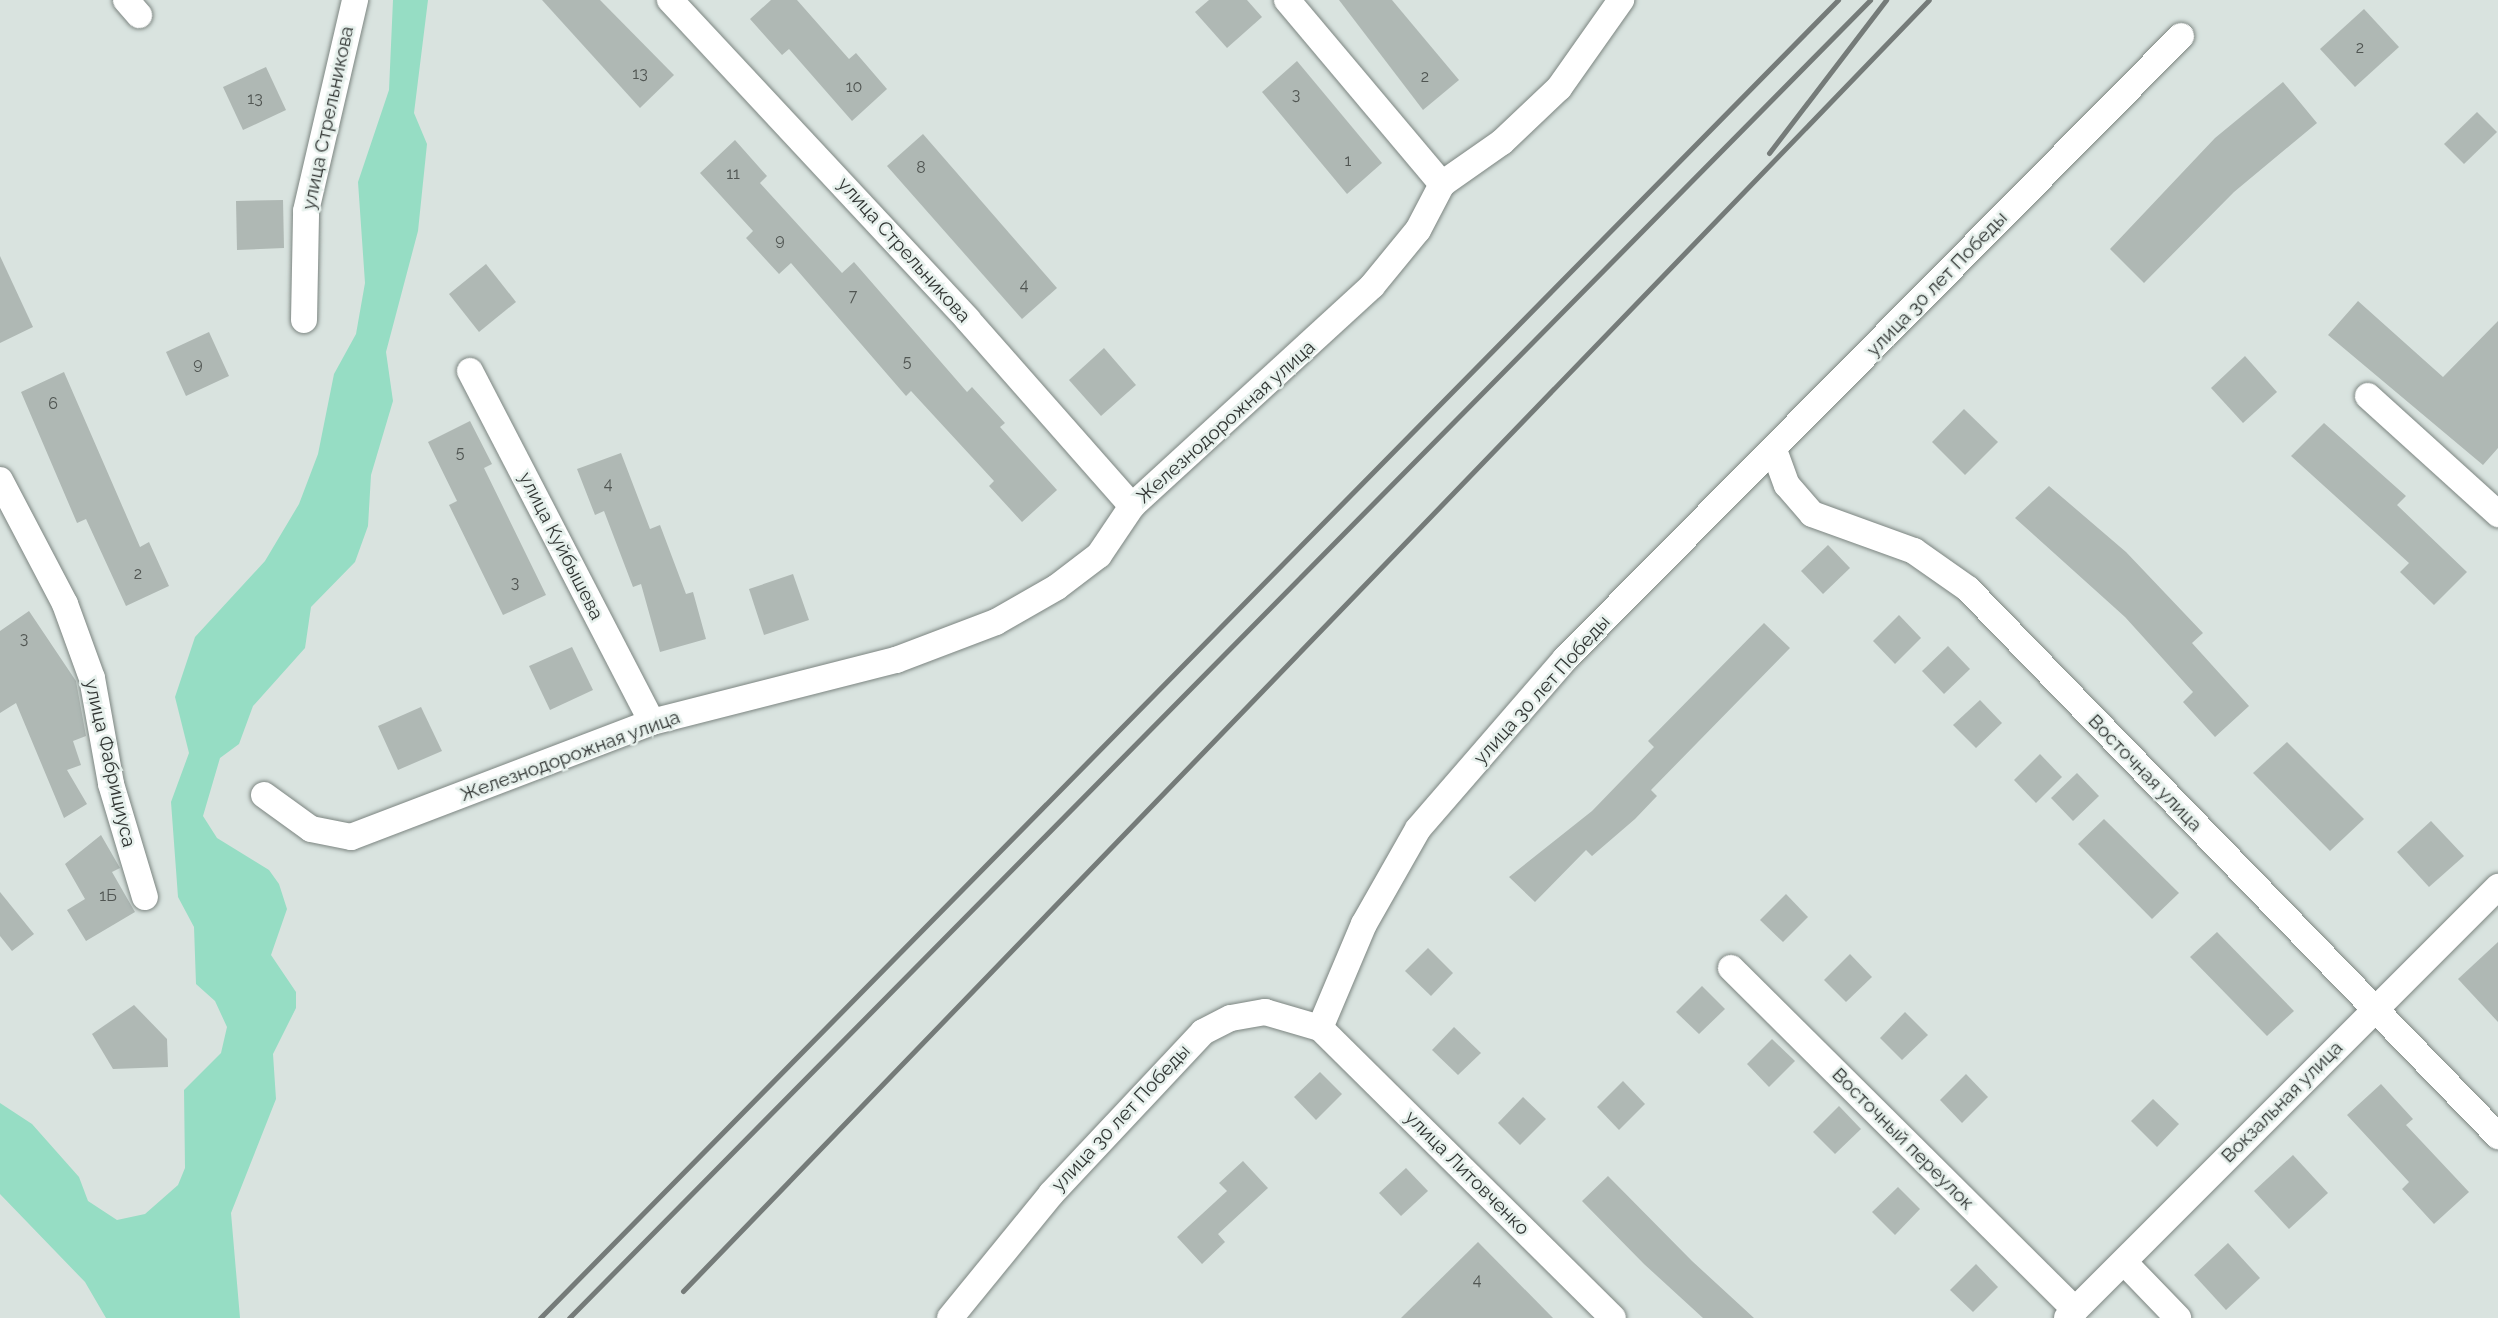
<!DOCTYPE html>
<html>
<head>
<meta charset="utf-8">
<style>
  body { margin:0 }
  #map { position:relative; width:2498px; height:1318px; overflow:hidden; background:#d9e3df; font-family:Raleway,sans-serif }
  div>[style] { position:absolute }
  .green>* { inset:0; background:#96ddc4 }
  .building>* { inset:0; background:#afb8b4 }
  .roads { filter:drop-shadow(0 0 2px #7c8581) drop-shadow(0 0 2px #7c8581) }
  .street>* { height:26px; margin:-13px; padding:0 13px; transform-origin:13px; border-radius:13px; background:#fff }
  .rail>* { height:5px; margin:-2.5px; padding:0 2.5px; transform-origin:2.5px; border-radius:2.5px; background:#757b79 }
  span { translate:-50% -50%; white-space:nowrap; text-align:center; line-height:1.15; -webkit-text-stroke:5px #e6f0ec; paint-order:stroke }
  .number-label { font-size:16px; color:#505552 }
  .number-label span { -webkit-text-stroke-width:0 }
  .street-label { font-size:19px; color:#303432 }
</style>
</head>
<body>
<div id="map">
  <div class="green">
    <i style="clip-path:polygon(393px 0,428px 0,414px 113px,427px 144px,418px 231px,386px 352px,393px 401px,371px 475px,368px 526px,355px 562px,311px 607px,305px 648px,253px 706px,239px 744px,220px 758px,203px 816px,217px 838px,269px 870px,279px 884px,287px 909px,271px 955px,296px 992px,296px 1008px,273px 1054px,276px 1099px,231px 1213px,240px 1318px,106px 1318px,85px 1282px,0 1194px,0 1103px,32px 1124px,79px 1177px,88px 1201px,117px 1220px,145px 1214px,178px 1185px,185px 1168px,184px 1090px,221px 1053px,227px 1027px,215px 1001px,196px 984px,194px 927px,178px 897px,171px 802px,189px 753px,175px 697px,195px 637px,265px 561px,299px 504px,318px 454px,334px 374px,356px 334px,365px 283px,358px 182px,389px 90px)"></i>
  </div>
  <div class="building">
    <i style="clip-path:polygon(542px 0,600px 0,674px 75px,640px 108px)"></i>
    <i style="clip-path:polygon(771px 0,797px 0,849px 59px,856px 53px,887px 89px,852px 121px,789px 49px,782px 55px,750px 19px)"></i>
    <i style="clip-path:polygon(1209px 0,1247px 0,1262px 17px,1227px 48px,1195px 12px)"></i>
    <i style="clip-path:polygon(1339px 0,1392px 0,1459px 80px,1423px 110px)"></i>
    <i style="clip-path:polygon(2364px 9px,2399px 47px,2355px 87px,2320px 49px)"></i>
    <i style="clip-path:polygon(1297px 61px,1382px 163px,1347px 194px,1262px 92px)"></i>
    <i style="clip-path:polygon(266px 67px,286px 110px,243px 130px,223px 87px)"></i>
    <i style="clip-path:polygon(2283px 82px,2317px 123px,2234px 192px,2144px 283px,2110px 249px,2215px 138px)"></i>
    <i style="clip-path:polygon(2477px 112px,2497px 132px,2464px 164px,2444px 144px)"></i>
    <i style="clip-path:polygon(923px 134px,1057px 288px,1022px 319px,887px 166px)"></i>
    <i style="clip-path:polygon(735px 140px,767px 176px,760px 183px,842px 273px,854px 262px,967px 392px,972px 387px,1005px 423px,1000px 427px,1057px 490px,1022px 522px,989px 486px,994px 481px,911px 391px,906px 396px,791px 263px,779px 274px,746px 238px,753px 231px,700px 173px)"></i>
    <i style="clip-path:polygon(283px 200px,284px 248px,237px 250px,236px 201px)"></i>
    <i style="clip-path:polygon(0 256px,33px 327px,0 343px)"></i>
    <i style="clip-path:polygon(486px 264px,516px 302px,479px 332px,449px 294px)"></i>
    <i style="clip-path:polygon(2358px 301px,2443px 377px,2498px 321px,2498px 448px,2483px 465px,2328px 335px)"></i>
    <i style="clip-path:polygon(209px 332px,229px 376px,186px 396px,166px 352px)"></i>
    <i style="clip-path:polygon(1104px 348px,1136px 385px,1101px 416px,1069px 380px)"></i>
    <i style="clip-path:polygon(2245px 356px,2277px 392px,2243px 423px,2211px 388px)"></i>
    <i style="clip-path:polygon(64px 372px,140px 547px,149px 542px,169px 586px,126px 606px,86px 519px,77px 523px,21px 392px)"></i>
    <i style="clip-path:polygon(1964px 409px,1998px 442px,1965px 475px,1932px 442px)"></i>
    <i style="clip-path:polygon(470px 421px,492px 464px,484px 468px,546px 595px,503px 615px,449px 505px,457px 501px,428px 442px)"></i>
    <i style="clip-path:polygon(2324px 423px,2406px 496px,2397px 505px,2467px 572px,2434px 605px,2400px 572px,2409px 563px,2291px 456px)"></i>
    <i style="clip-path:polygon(621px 453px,650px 529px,660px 525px,686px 594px,693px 592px,706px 639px,660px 652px,641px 584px,633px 587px,604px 511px,595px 515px,577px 469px)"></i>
    <i style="clip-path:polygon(2049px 486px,2126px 552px,2203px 633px,2192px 643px,2249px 706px,2215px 737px,2183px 702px,2193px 692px,2125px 617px,2015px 518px)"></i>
    <i style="clip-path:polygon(1828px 545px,1850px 568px,1823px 594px,1801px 571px)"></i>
    <i style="clip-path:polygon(793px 574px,809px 620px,764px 635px,749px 589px)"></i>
    <i style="clip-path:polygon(29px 611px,76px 681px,86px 736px,73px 741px,81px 765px,67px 770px,87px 804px,64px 818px,16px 703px,0 713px,0 631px)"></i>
    <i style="clip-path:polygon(1899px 615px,1921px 638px,1895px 664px,1873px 641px)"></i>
    <i style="clip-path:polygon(1764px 623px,1790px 648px,1651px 790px,1657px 796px,1635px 819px,1592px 856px,1586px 850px,1535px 902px,1509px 877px,1592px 811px,1654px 747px,1648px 741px)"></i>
    <i style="clip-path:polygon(1948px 646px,1970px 669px,1944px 694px,1922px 671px)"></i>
    <i style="clip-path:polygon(572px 647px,593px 690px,550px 710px,529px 666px)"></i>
    <i style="clip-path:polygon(1980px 700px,2002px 723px,1976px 748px,1953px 725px)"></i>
    <i style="clip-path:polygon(421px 707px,442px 751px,398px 770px,378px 726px)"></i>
    <i style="clip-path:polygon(2287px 742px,2364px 819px,2330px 851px,2253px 773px)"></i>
    <i style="clip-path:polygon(2040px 754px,2062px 777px,2036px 803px,2014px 780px)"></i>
    <i style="clip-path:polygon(2077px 773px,2099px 796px,2073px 821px,2051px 798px)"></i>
    <i style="clip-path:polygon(2104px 819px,2179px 893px,2152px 919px,2078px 844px)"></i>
    <i style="clip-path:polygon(2431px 821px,2464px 856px,2429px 887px,2397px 852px)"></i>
    <i style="clip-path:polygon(101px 835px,120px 868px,112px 872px,135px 912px,86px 941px,67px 910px,85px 899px,65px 864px)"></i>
    <i style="clip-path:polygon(0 892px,34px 934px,12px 951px,0 936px)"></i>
    <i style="clip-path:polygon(1786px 894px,1808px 917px,1783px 942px,1760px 920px)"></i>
    <i style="clip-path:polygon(2217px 932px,2294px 1011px,2267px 1036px,2190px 957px)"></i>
    <i style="clip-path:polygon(2498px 942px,2498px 1022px,2458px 979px)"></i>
    <i style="clip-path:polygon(1428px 948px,1453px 973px,1431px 996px,1405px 971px)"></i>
    <i style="clip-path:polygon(1850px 954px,1872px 977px,1846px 1002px,1824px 980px)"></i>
    <i style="clip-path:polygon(1702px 986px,1725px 1009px,1699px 1034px,1676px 1012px)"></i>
    <i style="clip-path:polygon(134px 1005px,167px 1039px,168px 1067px,113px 1069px,92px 1034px)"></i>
    <i style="clip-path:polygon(1905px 1012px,1928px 1035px,1902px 1060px,1880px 1038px)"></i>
    <i style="clip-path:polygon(1454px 1027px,1481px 1053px,1458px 1075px,1432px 1050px)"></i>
    <i style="clip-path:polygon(1772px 1039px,1795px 1061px,1769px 1087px,1747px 1064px)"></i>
    <i style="clip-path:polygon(1320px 1072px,1342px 1094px,1316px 1120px,1294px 1097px)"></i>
    <i style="clip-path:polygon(1966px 1074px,1988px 1097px,1962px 1123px,1940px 1100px)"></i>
    <i style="clip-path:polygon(1623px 1081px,1645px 1104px,1619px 1130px,1597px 1107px)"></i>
    <i style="clip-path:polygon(2381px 1084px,2413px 1119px,2406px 1125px,2469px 1192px,2434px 1224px,2402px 1189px,2409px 1182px,2347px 1115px)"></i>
    <i style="clip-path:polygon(1523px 1097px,1546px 1119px,1520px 1145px,1498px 1123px)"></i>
    <i style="clip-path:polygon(2153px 1099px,2179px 1124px,2157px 1147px,2131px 1121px)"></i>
    <i style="clip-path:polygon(1839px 1106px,1861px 1129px,1835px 1154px,1813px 1132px)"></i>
    <i style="clip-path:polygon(2293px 1155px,2328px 1193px,2289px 1229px,2254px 1191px)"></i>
    <i style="clip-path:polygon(1243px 1161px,1268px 1188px,1218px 1234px,1225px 1242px,1202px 1264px,1177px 1237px,1227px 1191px,1219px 1183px)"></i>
    <i style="clip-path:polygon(1406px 1168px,1428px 1191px,1401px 1216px,1379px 1193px)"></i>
    <i style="clip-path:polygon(1608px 1176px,1692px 1261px,1754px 1318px,1703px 1318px,1644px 1264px,1582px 1201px)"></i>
    <i style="clip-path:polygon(1898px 1187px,1920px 1209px,1895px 1235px,1872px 1212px)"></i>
    <i style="clip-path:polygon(1478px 1242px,1553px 1318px,1401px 1318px)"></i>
    <i style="clip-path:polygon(2228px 1243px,2260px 1278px,2226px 1310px,2194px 1275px)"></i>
    <i style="clip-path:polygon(1976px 1264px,1998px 1287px,1973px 1312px,1950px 1290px)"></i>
  </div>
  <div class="roads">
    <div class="street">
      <i style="left:126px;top:0;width:20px;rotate:49deg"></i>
      <i style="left:670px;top:0;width:437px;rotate:47deg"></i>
      <i style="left:968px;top:320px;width:248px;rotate:48.6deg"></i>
      <i style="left:1287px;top:0;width:241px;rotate:49.9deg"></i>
      <i style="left:304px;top:320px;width:109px;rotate:-88.9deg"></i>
      <i style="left:306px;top:211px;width:217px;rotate:-76.9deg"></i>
      <i style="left:470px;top:371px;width:395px;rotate:62.6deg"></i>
      <i style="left:2368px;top:396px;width:176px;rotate:42.2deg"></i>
      <i style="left:1774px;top:450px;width:37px;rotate:70deg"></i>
      <i style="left:1787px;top:485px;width:38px;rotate:49deg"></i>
      <i style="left:1812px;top:514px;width:109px;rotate:19.9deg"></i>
      <i style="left:1914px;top:551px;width:66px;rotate:35.1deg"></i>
      <i style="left:1968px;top:589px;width:762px;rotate:45.9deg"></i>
      <i style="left:0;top:480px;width:140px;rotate:62.3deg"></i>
      <i style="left:65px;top:604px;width:79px;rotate:70deg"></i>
      <i style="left:92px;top:678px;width:108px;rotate:79.8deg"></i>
      <i style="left:111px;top:784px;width:118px;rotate:73.3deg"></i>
      <i style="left:264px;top:795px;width:58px;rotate:35.9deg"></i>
      <i style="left:311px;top:829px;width:41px;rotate:11.3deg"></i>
      <i style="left:351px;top:837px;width:322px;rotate:-20.9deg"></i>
      <i style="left:652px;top:722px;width:252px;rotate:-14.3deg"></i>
      <i style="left:896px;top:660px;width:107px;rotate:-20.8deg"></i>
      <i style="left:996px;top:622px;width:70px;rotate:-29.8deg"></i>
      <i style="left:1057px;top:587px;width:53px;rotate:-37.3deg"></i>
      <i style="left:1099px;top:555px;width:59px;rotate:-56deg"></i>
      <i style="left:1132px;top:506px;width:326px;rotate:-42.5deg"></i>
      <i style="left:1372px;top:286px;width:72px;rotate:-50.6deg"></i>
      <i style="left:1418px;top:230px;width:52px;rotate:-62.4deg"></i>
      <i style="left:1442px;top:184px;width:73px;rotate:-35deg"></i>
      <i style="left:1502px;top:142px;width:79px;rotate:-43.5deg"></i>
      <i style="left:1559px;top:88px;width:108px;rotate:-54.8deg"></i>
      <i style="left:1731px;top:968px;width:485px;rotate:44.8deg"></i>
      <i style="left:1320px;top:1028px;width:412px;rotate:44.7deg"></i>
      <i style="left:2124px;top:1262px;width:78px;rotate:46deg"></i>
      <i style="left:950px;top:1318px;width:160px;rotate:-50.8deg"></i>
      <i style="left:1051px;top:1194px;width:222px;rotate:-46.8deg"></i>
      <i style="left:1203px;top:1032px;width:31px;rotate:-27deg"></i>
      <i style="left:1231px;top:1018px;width:35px;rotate:-10deg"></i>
      <i style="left:1265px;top:1012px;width:57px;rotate:16.2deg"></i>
      <i style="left:1320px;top:1028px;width:113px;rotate:-67.1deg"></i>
      <i style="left:1364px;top:924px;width:109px;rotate:-60.4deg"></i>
      <i style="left:1418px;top:829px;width:225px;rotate:-49.1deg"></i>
      <i style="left:1565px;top:659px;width:876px;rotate:-45.32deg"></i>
      <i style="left:2067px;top:1318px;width:610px;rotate:-45deg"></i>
    </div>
  </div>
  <div class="rail">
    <i style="left:1769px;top:153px;width:193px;rotate:-52.6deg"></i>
    <i style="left:683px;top:1291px;width:1794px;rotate:-46.02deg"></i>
    <i style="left:540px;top:1318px;width:1850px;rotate:-45.44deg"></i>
    <i style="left:569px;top:1318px;width:1852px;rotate:-45.37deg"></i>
  </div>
  <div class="number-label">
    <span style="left:2360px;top:48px">2</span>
    <span style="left:640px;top:74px">13</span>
    <span style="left:1425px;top:77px">2</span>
    <span style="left:854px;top:87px">10</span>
    <span style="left:1296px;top:95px">3</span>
    <span style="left:255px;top:99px">13</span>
    <span style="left:1348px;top:161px">1</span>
    <span style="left:921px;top:168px">8</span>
    <span style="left:733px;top:174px">11</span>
    <span style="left:780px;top:240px">9</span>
    <span style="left:1024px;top:285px">4</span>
    <span style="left:853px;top:296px">7</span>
    <span style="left:907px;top:362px">5</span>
    <span style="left:198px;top:364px">9</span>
    <span style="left:53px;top:404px">6</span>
    <span style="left:460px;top:453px">5</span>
    <span style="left:608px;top:484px">4</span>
    <span style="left:138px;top:574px">2</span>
    <span style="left:515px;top:583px">3</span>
    <span style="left:24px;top:639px">3</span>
    <span style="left:108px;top:896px">1Б</span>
    <span style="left:1477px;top:1280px">4</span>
  </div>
  <div class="street-label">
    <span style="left:328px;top:118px;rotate:-78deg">улица Стрельникова</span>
    <span style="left:904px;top:250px;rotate:48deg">улица Стрельникова</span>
    <span style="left:1937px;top:284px;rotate:-46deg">улица 30 лет Победы</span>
    <span style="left:1226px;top:422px;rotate:-42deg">Железнодорожная улица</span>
    <span style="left:561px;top:546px;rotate:63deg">улица Куйбышева</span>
    <span style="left:1542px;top:690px;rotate:-48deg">улица 30 лет Победы</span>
    <span style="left:570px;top:756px;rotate:-20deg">Железнодорожная улица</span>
    <span style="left:110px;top:763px;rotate:77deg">улица Фабрициуса</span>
    <span style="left:2145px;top:773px;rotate:46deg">Восточная улица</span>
    <span style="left:2282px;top:1102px;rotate:-45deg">Вокзальная улица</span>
    <span style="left:1121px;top:1118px;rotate:-47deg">улица 30 лет Победы</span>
    <span style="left:1903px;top:1139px;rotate:45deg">Восточный переулок</span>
    <span style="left:1467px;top:1173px;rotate:45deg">улица Литовченко</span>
  </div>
</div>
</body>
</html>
